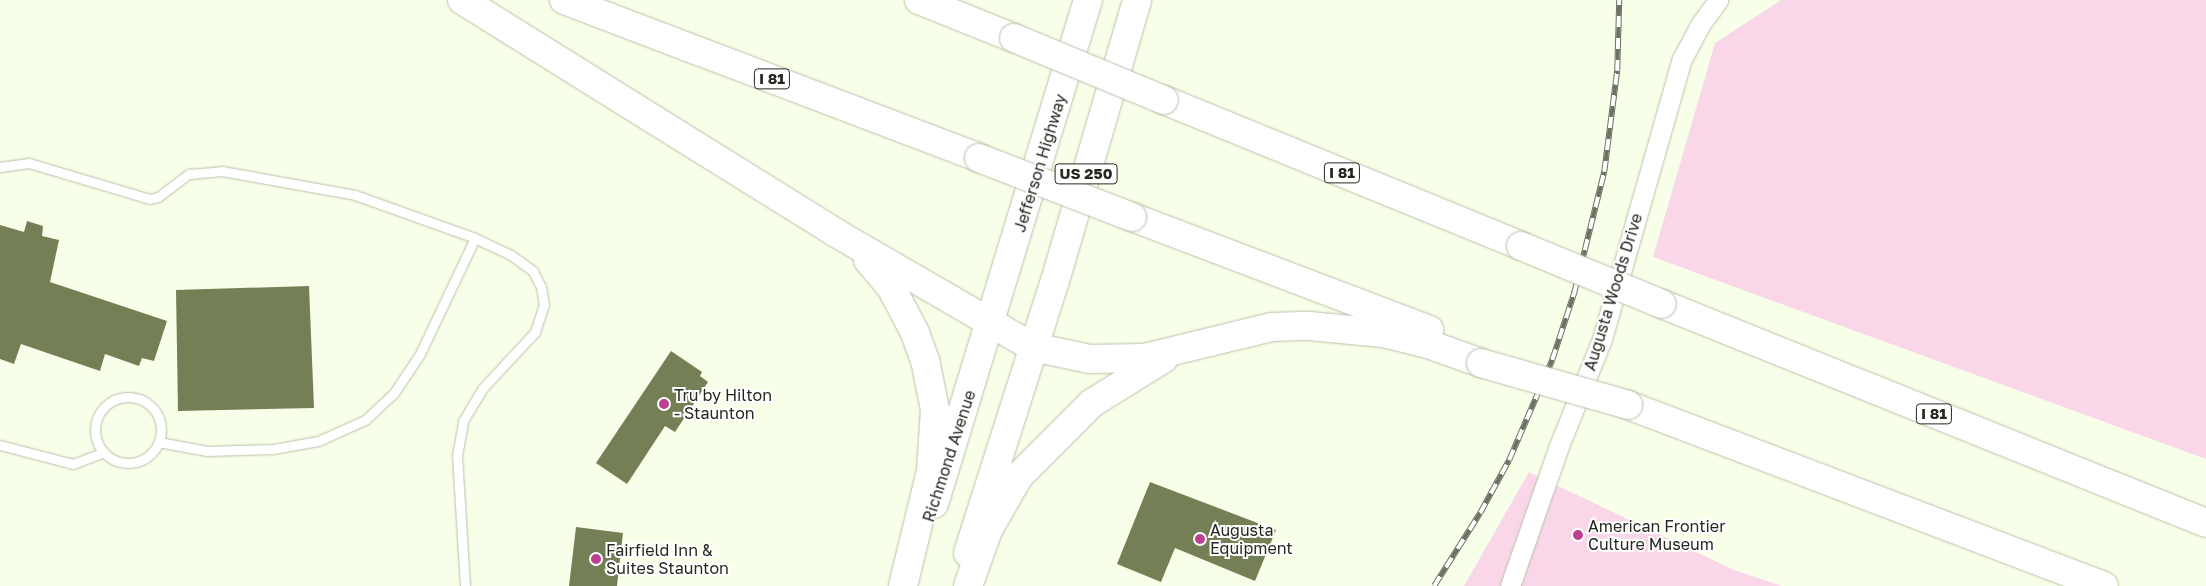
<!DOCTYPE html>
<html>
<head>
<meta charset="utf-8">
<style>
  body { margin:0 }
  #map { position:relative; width:2206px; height:586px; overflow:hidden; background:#f7ffe8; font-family:"Golos Text",sans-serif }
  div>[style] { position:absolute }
  .green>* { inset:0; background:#f9d7e9 }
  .building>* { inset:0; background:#738056 }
  .roads { filter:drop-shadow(0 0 1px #bac1ac) drop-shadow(0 0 1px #bac1ac) }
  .lane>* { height:9px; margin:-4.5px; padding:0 4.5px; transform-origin:4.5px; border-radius:4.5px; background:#fff }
  .lane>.ring { margin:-4.5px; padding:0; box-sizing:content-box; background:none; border:9px solid #fff; border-radius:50% }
  .street>* { height:19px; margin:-9.5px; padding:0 9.5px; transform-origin:9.5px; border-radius:9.5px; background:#fff }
  .primary>* { height:28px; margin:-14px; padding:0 14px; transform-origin:14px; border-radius:14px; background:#fff }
  .highway>* { height:28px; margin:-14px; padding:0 14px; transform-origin:14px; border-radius:14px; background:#fff }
  .rail>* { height:5.5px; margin-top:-2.75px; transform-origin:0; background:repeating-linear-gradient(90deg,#fff 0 11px,#6d7264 0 22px); box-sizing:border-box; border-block:1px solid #6d7264 }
  .bridges { filter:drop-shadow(0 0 1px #bac1ac) drop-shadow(0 0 1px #bac1ac) }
  .highway-bridge>* { height:28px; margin:-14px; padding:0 14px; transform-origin:14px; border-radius:14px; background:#fff }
  .dots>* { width:14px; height:14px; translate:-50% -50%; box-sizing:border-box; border:2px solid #fff; border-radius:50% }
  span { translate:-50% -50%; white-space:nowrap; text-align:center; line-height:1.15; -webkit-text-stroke:4px #fff; paint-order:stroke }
  .shield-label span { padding:1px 4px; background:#fff; border:1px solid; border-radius:4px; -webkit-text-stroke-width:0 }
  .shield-label { font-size:15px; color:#25281f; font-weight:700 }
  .street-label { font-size:16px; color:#25281f }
  .poi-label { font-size:16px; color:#25281f }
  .left { translate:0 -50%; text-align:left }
</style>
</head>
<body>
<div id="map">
  <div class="green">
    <i style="clip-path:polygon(1781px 0,2206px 0,2206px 459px,1653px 257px,1715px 43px)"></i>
    <i style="clip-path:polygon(1529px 472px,1734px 570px,1782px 586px,1464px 586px)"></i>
  </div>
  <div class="building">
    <i style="clip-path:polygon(27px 221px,43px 226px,42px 236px,59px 240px,50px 282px,167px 321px,154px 361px,142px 358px,139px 366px,105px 354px,100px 371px,21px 344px,14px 364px,0 359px,0 225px,24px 232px)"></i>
    <i style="clip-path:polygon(309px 286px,314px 408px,178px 411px,176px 290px)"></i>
    <i style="clip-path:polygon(671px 351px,702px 372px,700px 376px,708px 382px,675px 432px,665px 426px,627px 484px,596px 463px)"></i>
    <i style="clip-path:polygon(1150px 482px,1276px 530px,1255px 581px,1175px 548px,1161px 582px,1117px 564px)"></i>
    <i style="clip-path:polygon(576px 527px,623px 533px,617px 586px,569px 586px)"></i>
  </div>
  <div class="roads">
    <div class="lane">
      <i style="left:0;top:167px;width:29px;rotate:-8deg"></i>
      <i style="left:29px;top:163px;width:126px;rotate:16.6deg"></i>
      <i style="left:150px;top:199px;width:8px;rotate:-14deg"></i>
      <i style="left:158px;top:197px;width:39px;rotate:-37deg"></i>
      <i style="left:189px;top:174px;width:33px;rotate:-5deg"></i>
      <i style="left:222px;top:171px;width:135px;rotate:10.2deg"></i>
      <i style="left:355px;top:195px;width:127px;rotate:19.7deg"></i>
      <i style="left:475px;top:238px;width:128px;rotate:115.4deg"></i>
      <i style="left:420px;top:354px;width:47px;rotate:123.7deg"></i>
      <i style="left:394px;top:393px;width:40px;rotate:137deg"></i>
      <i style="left:365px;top:420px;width:51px;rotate:155.9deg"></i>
      <i style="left:318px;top:441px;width:46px;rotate:169.9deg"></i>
      <i style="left:273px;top:449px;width:66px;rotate:178.3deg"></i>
      <i style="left:207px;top:451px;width:49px;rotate:-169.4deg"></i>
      <i class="ring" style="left:95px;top:397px;width:57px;height:57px"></i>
      <i style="left:0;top:445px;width:75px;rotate:14.6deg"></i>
      <i style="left:73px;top:464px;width:33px;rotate:-21deg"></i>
      <i style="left:465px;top:586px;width:130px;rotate:-93.5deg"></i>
      <i style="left:457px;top:456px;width:36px;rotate:-80deg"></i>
      <i style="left:463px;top:421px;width:37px;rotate:-59deg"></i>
      <i style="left:482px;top:389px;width:78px;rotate:-47.1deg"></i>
      <i style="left:535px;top:332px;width:28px;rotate:-72deg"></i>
      <i style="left:544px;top:305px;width:18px;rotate:-99deg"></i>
      <i style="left:541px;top:287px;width:18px;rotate:-117deg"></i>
      <i style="left:533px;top:271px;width:27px;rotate:-144deg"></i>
      <i style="left:511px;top:255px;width:40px;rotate:-155deg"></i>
    </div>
    <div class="street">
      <i style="left:1510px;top:586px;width:148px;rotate:-70.7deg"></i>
      <i style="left:1559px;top:446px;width:115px;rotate:-68.1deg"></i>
      <i style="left:1602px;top:339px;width:291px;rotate:-74.1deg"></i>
      <i style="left:1682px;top:59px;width:38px;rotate:-62deg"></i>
      <i style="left:1700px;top:25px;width:31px;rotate:-54deg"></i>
    </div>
    <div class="primary">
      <i style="left:934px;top:504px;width:527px;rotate:-73.01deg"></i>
      <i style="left:968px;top:553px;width:286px;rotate:-72.3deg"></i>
      <i style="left:1055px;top:281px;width:293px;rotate:-73.7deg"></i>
    </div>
    <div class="highway">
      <i style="left:462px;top:0;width:441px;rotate:31.9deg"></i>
      <i style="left:836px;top:233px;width:228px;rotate:30.1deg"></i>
      <i style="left:1033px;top:347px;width:58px;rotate:11.9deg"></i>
      <i style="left:1090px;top:359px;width:54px;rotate:-1.1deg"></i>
      <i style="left:1144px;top:358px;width:132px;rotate:-13.6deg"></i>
      <i style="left:1272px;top:327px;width:37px;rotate:-2deg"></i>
      <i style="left:1309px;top:326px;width:74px;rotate:5.4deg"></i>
      <i style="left:1383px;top:333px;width:46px;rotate:13.7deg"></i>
      <i style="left:1428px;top:344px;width:56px;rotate:19.7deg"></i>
      <i style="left:564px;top:0;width:444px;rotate:20.8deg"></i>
      <i style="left:919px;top:0;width:102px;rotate:21.8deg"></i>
      <i style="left:1164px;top:100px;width:386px;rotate:22.2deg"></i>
      <i style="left:1132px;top:217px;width:318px;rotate:20.8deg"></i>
      <i style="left:868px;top:260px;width:35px;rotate:50deg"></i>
      <i style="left:891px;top:287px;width:52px;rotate:62.4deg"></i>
      <i style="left:915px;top:333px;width:29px;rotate:70deg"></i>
      <i style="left:925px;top:360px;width:50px;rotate:78.5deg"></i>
      <i style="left:935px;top:409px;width:62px;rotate:93.7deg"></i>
      <i style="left:931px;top:471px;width:118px;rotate:103.7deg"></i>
      <i style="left:1662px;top:304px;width:586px;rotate:21.93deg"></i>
      <i style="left:1628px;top:405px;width:509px;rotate:20.82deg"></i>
      <i style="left:968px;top:586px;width:59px;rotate:-70.3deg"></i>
      <i style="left:988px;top:530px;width:62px;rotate:-60.1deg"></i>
      <i style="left:1019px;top:476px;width:103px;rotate:-45deg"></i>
      <i style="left:1092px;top:403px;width:84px;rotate:-31.8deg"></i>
    </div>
  </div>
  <div class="rail">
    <i style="left:1434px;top:586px;width:86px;rotate:-57.8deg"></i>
    <i style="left:1480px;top:513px;width:60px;rotate:-61.3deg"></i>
    <i style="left:1509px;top:460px;width:109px;rotate:-66.7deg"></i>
    <i style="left:1552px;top:360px;width:71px;rotate:-71.8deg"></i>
    <i style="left:1574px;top:293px;width:125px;rotate:-76.1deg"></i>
    <i style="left:1604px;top:172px;width:102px;rotate:-82.7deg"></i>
    <i style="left:1617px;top:71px;width:71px;rotate:-88.4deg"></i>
  </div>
  <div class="bridges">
    <div class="highway-bridge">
      <i style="left:1014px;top:38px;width:162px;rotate:22.5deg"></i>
      <i style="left:979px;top:158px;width:164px;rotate:21.1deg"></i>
      <i style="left:1521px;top:246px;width:152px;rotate:22.4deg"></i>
      <i style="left:1481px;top:363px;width:153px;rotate:15.9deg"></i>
    </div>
  </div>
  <div class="dots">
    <i style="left:664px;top:404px;background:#be4191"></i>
    <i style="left:1578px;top:535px;background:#be4191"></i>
    <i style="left:1200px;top:539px;background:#be4191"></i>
    <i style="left:596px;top:559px;background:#be4191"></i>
  </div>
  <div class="shield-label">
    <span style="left:772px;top:79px">I 81</span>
    <span style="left:1342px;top:173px">I 81</span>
    <span style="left:1086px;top:174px">US 250</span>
    <span style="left:1934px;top:414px">I 81</span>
  </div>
  <div class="street-label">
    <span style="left:1040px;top:163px;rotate:-73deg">Jefferson Highway</span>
    <span style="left:1613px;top:292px;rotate:-73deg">Augusta Woods Drive</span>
    <span style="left:949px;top:456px;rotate:-72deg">Richmond Avenue</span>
  </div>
  <div class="poi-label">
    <span class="left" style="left:674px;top:404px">Tru by Hilton<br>- Staunton</span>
    <span class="left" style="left:1588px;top:535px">American Frontier<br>Culture Museum</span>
    <span class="left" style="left:1210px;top:539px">Augusta<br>Equipment</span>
    <span class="left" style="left:606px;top:559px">Fairfield Inn &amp;<br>Suites Staunton</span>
  </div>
</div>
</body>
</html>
